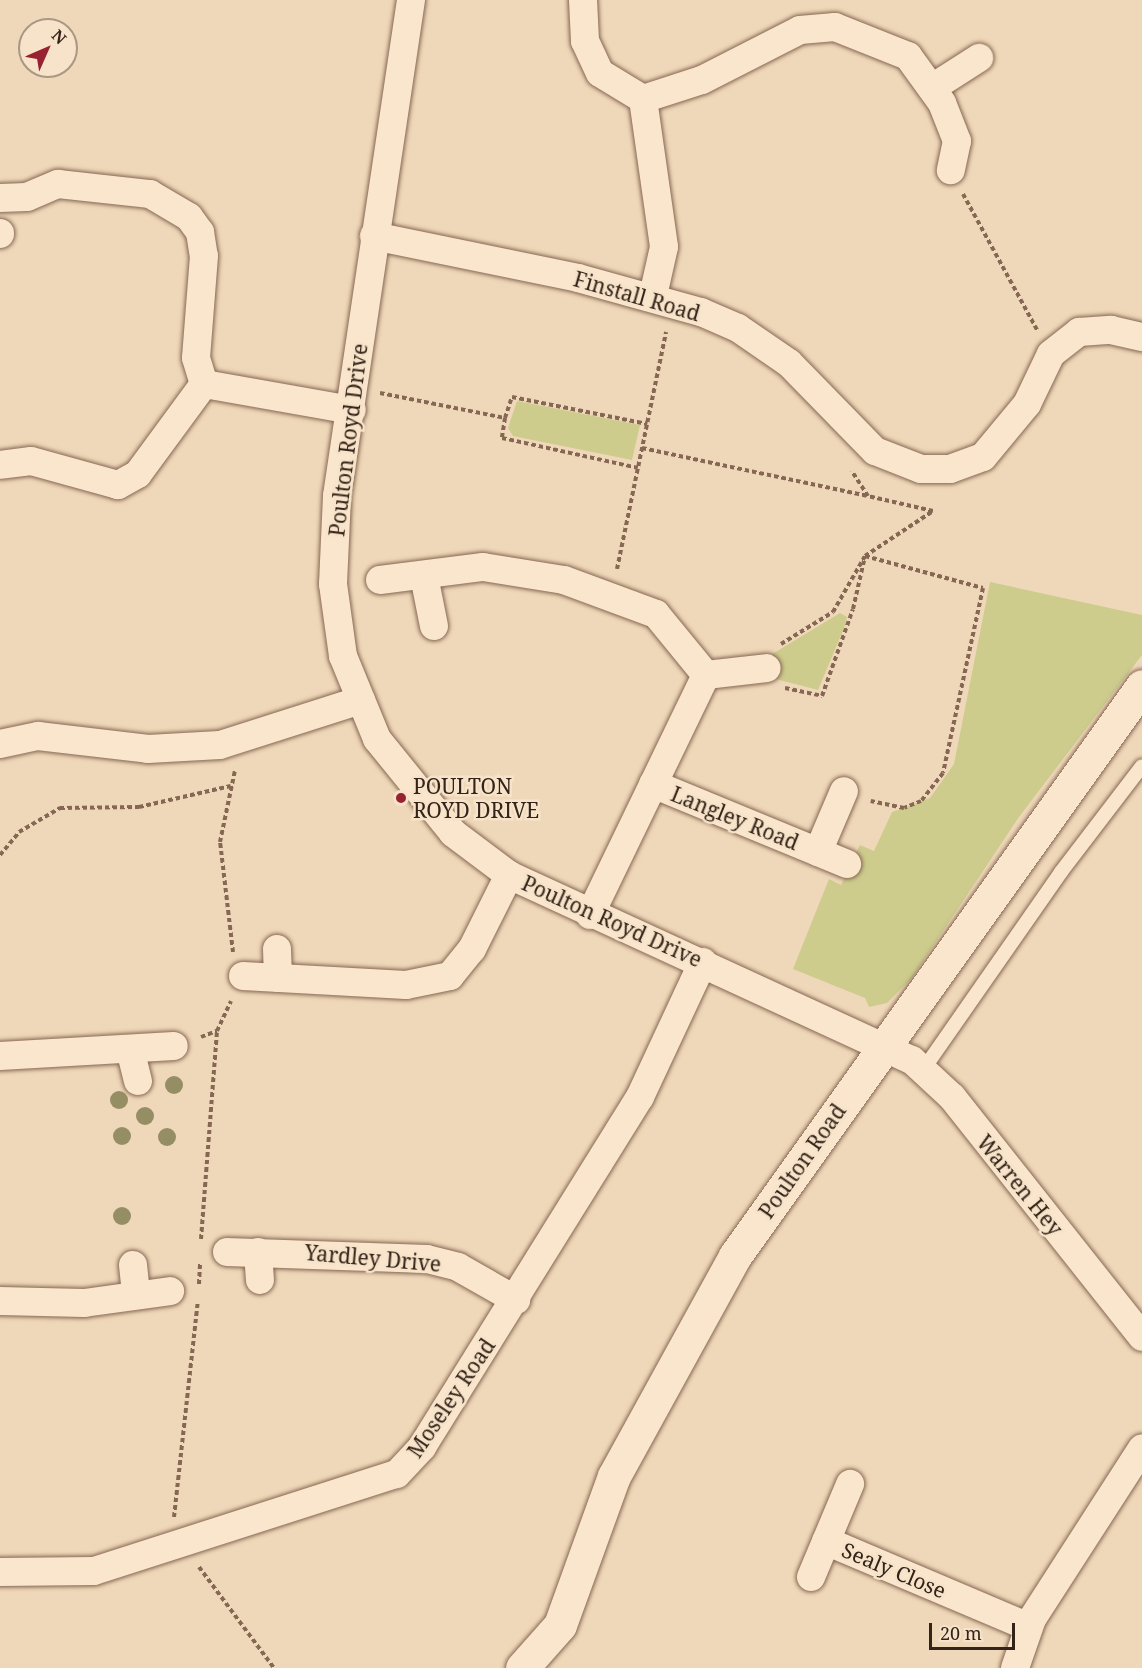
<!DOCTYPE html>
<html>
<head>
<meta charset="utf-8">
<style>
  body { margin:0 }
  #map { position:relative; width:1142px; height:1668px; overflow:hidden; background:#efd8b9; font-family:"Noto Serif",serif }
  div>[style] { position:absolute }
  .green>* { inset:0; background:#cdcc8d }
  .path>* { height:4px; margin-top:-2px; transform-origin:0; background:repeating-linear-gradient(90deg,#866753 0 4.5px,transparent 0 7.5px) }
  .roads { filter:drop-shadow(0 0 2px #866753) drop-shadow(0 0 2px #866753) }
  .lane>* { height:14px; margin:-7px; padding:0 7px; transform-origin:7px; border-radius:7px; background:#fae6cc }
  .street>* { height:28px; margin:-14px; padding:0 14px; transform-origin:14px; border-radius:14px; background:#fae6cc }
  .secondary>* { height:33px; margin:-16.5px; padding:0 16.5px; transform-origin:16.5px; border-radius:16.5px; background:#fae6cc }
  .trees>* { width:18px; height:18px; margin:-9px; border-radius:50%; background:#958e64 }
  .dots>* { width:16px; height:16px; translate:-50% -50%; box-sizing:border-box; border:3px solid #f7e3c9; border-radius:50% }
  span { translate:-50% -50%; white-space:nowrap; text-align:center; line-height:1.15; -webkit-text-stroke:5px #f7e3c9; paint-order:stroke }
  .street-label { font-size:21px; color:#342319 }
  .poi-label { font-size:21px; color:#342319 }
  .left { translate:0 -50%; text-align:left }
  .north { position:absolute; left:18px; top:18px; width:60px; height:60px; box-sizing:border-box; background:#f7e3c9; border:2px solid #a99683; border-radius:50%; rotate:45deg; font-size:16px; font-weight:700; line-height:24px; text-align:center; color:#342319 }
  .north::after { content:''; display:block; margin:auto; width:21px; height:27px; background:#982132; clip-path:polygon(50% 0,100% 100%,50% 72%,0 100%) }
  .scale { position:absolute; left:929px; top:1623px; width:86px; height:27px; box-sizing:border-box; border:3px solid #342319; border-top:0; padding-left:8px; font-size:18px; line-height:21px; white-space:nowrap; color:#342319; -webkit-text-stroke:4px #f7e3c9; paint-order:stroke }
</style>
</head>
<body>
<div id="map">
  <div class="green">
    <i style="clip-path:polygon(517px 401px,640px 425px,632px 460px,513px 436px,508px 428px)"></i>
    <i style="clip-path:polygon(990px 582px,1142px 615px,1142px 655px,1019px 817px,911px 979px,887px 1003px,869px 1007px,865px 998px,793px 969px,829px 879px,841px 885px,860px 845px,874px 851px,892px 812px,930px 798px,954px 764px)"></i>
    <i style="clip-path:polygon(840px 613px,847px 617px,844px 628px,818px 690px,772px 678px,769px 656px)"></i>
  </div>
  <div class="path">
    <i style="left:963px;top:194px;width:155px;rotate:61.4deg"></i>
    <i style="left:380px;top:393px;width:127px;rotate:11.3deg"></i>
    <i style="left:505px;top:418px;width:22px;rotate:-72deg"></i>
    <i style="left:512px;top:397px;width:138px;rotate:11.3deg"></i>
    <i style="left:505px;top:418px;width:20px;rotate:99deg"></i>
    <i style="left:502px;top:438px;width:139px;rotate:12.4deg"></i>
    <i style="left:642px;top:448px;width:231px;rotate:12deg"></i>
    <i style="left:868px;top:496px;width:30px;rotate:-123deg"></i>
    <i style="left:617px;top:569px;width:242px;rotate:-78.3deg"></i>
    <i style="left:781px;top:644px;width:61px;rotate:-31.6deg"></i>
    <i style="left:833px;top:612px;width:64px;rotate:-60.3deg"></i>
    <i style="left:865px;top:556px;width:82px;rotate:-33.5deg"></i>
    <i style="left:933px;top:511px;width:67px;rotate:-167deg"></i>
    <i style="left:785px;top:688px;width:38px;rotate:12deg"></i>
    <i style="left:822px;top:696px;width:92px;rotate:-70.4deg"></i>
    <i style="left:853px;top:609px;width:54px;rotate:-77.2deg"></i>
    <i style="left:865px;top:556px;width:122px;rotate:15.2deg"></i>
    <i style="left:983px;top:588px;width:189px;rotate:102.2deg"></i>
    <i style="left:943px;top:773px;width:36px;rotate:128deg"></i>
    <i style="left:921px;top:801px;width:18px;rotate:158deg"></i>
    <i style="left:904px;top:808px;width:34px;rotate:-168deg"></i>
    <i style="left:0;top:855px;width:30px;rotate:-50deg"></i>
    <i style="left:19px;top:832px;width:48px;rotate:-30.3deg"></i>
    <i style="left:60px;top:808px;width:79px;rotate:-0.7deg"></i>
    <i style="left:139px;top:807px;width:94px;rotate:-12.9deg"></i>
    <i style="left:233px;top:952px;width:111px;rotate:-96.7deg"></i>
    <i style="left:220px;top:842px;width:74px;rotate:-78.2deg"></i>
    <i style="left:201px;top:1037px;width:17px;rotate:-21deg"></i>
    <i style="left:201px;top:1239px;width:209px;rotate:-85.6deg"></i>
    <i style="left:217px;top:1031px;width:33px;rotate:-65deg"></i>
    <i style="left:199px;top:1284px;width:22px;rotate:-87deg"></i>
    <i style="left:174px;top:1517px;width:217px;rotate:-83.7deg"></i>
    <i style="left:199px;top:1567px;width:126px;rotate:53.4deg"></i>
  </div>
  <div class="roads">
    <div class="lane">
      <i style="left:923px;top:1070px;width:241px;rotate:-55.1deg"></i>
      <i style="left:1061px;top:872px;width:133px;rotate:-52.6deg"></i>
    </div>
    <div class="street">
      <i style="left:411px;top:0;width:501px;rotate:98.49deg"></i>
      <i style="left:337px;top:496px;width:88px;rotate:92.6deg"></i>
      <i style="left:333px;top:584px;width:73px;rotate:82.1deg"></i>
      <i style="left:343px;top:656px;width:90px;rotate:67.7deg"></i>
      <i style="left:377px;top:739px;width:121px;rotate:51deg"></i>
      <i style="left:453px;top:833px;width:70px;rotate:36.9deg"></i>
      <i style="left:509px;top:875px;width:443px;rotate:24.7deg"></i>
      <i style="left:912px;top:1060px;width:54px;rotate:42.8deg"></i>
      <i style="left:952px;top:1097px;width:306px;rotate:51.6deg"></i>
      <i style="left:583px;top:0;width:41px;rotate:87.2deg"></i>
      <i style="left:585px;top:41px;width:35px;rotate:65deg"></i>
      <i style="left:600px;top:73px;width:50px;rotate:31.2deg"></i>
      <i style="left:643px;top:99px;width:149px;rotate:81.9deg"></i>
      <i style="left:664px;top:247px;width:50px;rotate:102.7deg"></i>
      <i style="left:932px;top:88px;width:56px;rotate:-32.6deg"></i>
      <i style="left:643px;top:99px;width:62px;rotate:-17.9deg"></i>
      <i style="left:702px;top:80px;width:110px;rotate:-27deg"></i>
      <i style="left:800px;top:30px;width:35px;rotate:-5deg"></i>
      <i style="left:835px;top:27px;width:79px;rotate:21.7deg"></i>
      <i style="left:908px;top:56px;width:58px;rotate:54.1deg"></i>
      <i style="left:942px;top:103px;width:41px;rotate:68.5deg"></i>
      <i style="left:957px;top:141px;width:30px;rotate:102deg"></i>
      <i style="left:0;top:198px;width:27px;rotate:-2deg"></i>
      <i style="left:27px;top:197px;width:34px;rotate:-23deg"></i>
      <i style="left:58px;top:184px;width:93px;rotate:6.2deg"></i>
      <i style="left:150px;top:194px;width:45px;rotate:30.5deg"></i>
      <i style="left:189px;top:217px;width:19px;rotate:54deg"></i>
      <i style="left:200px;top:232px;width:24px;rotate:81deg"></i>
      <i style="left:204px;top:256px;width:102px;rotate:94.5deg"></i>
      <i style="left:196px;top:358px;width:27px;rotate:73deg"></i>
      <i style="left:204px;top:384px;width:112px;rotate:126.3deg"></i>
      <i style="left:138px;top:474px;width:23px;rotate:151deg"></i>
      <i style="left:118px;top:485px;width:90px;rotate:-164.6deg"></i>
      <i style="left:31px;top:461px;width:31px;rotate:173deg"></i>
      <i style="left:0;top:233px;width:1px;rotate:90deg"></i>
      <i style="left:374px;top:236px;width:208px;rotate:11.6deg"></i>
      <i style="left:578px;top:278px;width:128px;rotate:15.5deg"></i>
      <i style="left:701px;top:312px;width:40px;rotate:23.4deg"></i>
      <i style="left:738px;top:328px;width:62px;rotate:34.5deg"></i>
      <i style="left:789px;top:363px;width:123px;rotate:45.7deg"></i>
      <i style="left:875px;top:451px;width:49px;rotate:21.4deg"></i>
      <i style="left:921px;top:469px;width:29px"></i>
      <i style="left:950px;top:469px;width:35px;rotate:-20deg"></i>
      <i style="left:983px;top:457px;width:69px;rotate:-50.3deg"></i>
      <i style="left:1027px;top:404px;width:55px;rotate:-64.4deg"></i>
      <i style="left:1051px;top:354px;width:36px;rotate:-38deg"></i>
      <i style="left:1079px;top:332px;width:32px;rotate:-4deg"></i>
      <i style="left:1111px;top:330px;width:32px;rotate:13deg"></i>
      <i style="left:204px;top:384px;width:150px;rotate:10deg"></i>
      <i style="left:424px;top:576px;width:51px;rotate:78.7deg"></i>
      <i style="left:380px;top:580px;width:104px;rotate:-7.2deg"></i>
      <i style="left:483px;top:567px;width:82px;rotate:9.1deg"></i>
      <i style="left:564px;top:580px;width:98px;rotate:20.3deg"></i>
      <i style="left:656px;top:614px;width:79px;rotate:50.7deg"></i>
      <i style="left:706px;top:675px;width:61px;rotate:-6.5deg"></i>
      <i style="left:0;top:744px;width:39px;rotate:-12deg"></i>
      <i style="left:38px;top:736px;width:111px;rotate:6.7deg"></i>
      <i style="left:148px;top:749px;width:72px;rotate:-3.2deg"></i>
      <i style="left:220px;top:745px;width:148px;rotate:-17.7deg"></i>
      <i style="left:653px;top:784px;width:210px;rotate:22.4deg"></i>
      <i style="left:818px;top:852px;width:66px;rotate:-66.9deg"></i>
      <i style="left:590px;top:915px;width:267px;rotate:-64.2deg"></i>
      <i style="left:277px;top:949px;width:29px;rotate:88deg"></i>
      <i style="left:243px;top:976px;width:163px;rotate:3.2deg"></i>
      <i style="left:406px;top:985px;width:45px;rotate:-11.6deg"></i>
      <i style="left:450px;top:976px;width:35px;rotate:-51deg"></i>
      <i style="left:472px;top:949px;width:83px;rotate:-63.4deg"></i>
      <i style="left:130px;top:1049px;width:33px;rotate:76deg"></i>
      <i style="left:0;top:1056px;width:174px;rotate:-3.3deg"></i>
      <i style="left:227px;top:1252px;width:200px;rotate:2deg"></i>
      <i style="left:427px;top:1259px;width:32px;rotate:14deg"></i>
      <i style="left:458px;top:1267px;width:67px;rotate:29.6deg"></i>
      <i style="left:258px;top:1252px;width:28px;rotate:86deg"></i>
      <i style="left:133px;top:1265px;width:28px;rotate:84deg"></i>
      <i style="left:0;top:1301px;width:84px;rotate:1.4deg"></i>
      <i style="left:84px;top:1303px;width:87px;rotate:-7.9deg"></i>
      <i style="left:826px;top:1541px;width:220px;rotate:23deg"></i>
      <i style="left:0;top:1572px;width:94px;rotate:-0.6deg"></i>
      <i style="left:94px;top:1571px;width:318px;rotate:-17.8deg"></i>
      <i style="left:397px;top:1474px;width:37px;rotate:-47deg"></i>
      <i style="left:422px;top:1447px;width:412px;rotate:-58.1deg"></i>
      <i style="left:640px;top:1097px;width:149px;rotate:-65deg"></i>
      <i style="left:811px;top:1577px;width:101px;rotate:-67.2deg"></i>
      <i style="left:1015px;top:1668px;width:52px;rotate:-70.9deg"></i>
      <i style="left:1032px;top:1619px;width:203px;rotate:-57.2deg"></i>
    </div>
    <div class="secondary">
      <i style="left:522px;top:1668px;width:57px;rotate:-48.5deg"></i>
      <i style="left:560px;top:1625px;width:158px;rotate:-70.1deg"></i>
      <i style="left:614px;top:1476px;width:251px;rotate:-61.2deg"></i>
      <i style="left:735px;top:1256px;width:700px;rotate:-54.47deg"></i>
    </div>
  </div>
  <div class="trees">
    <i style="left:174px;top:1085px"></i>
    <i style="left:119px;top:1100px"></i>
    <i style="left:145px;top:1116px"></i>
    <i style="left:122px;top:1136px"></i>
    <i style="left:167px;top:1137px"></i>
    <i style="left:122px;top:1216px"></i>
  </div>
  <div class="dots">
    <i style="left:401px;top:798px;background:#982132"></i>
  </div>
  <div class="street-label">
    <span style="left:637px;top:296px;rotate:16deg">Finstall Road</span>
    <span style="left:348px;top:440px;rotate:-83deg">Poulton Royd Drive</span>
    <span style="left:735px;top:818px;rotate:22deg">Langley Road</span>
    <span style="left:612px;top:921px;rotate:24deg">Poulton Royd Drive</span>
    <span style="left:802px;top:1161px;rotate:-55deg">Poulton Road</span>
    <span style="left:1020px;top:1185px;rotate:51deg">Warren Hey</span>
    <span style="left:373px;top:1258px;rotate:5deg">Yardley Drive</span>
    <span style="left:451px;top:1398px;rotate:-56deg">Moseley Road</span>
    <span style="left:894px;top:1570px;rotate:23deg">Sealy Close</span>
  </div>
  <div class="poi-label">
    <span class="left" style="left:413px;top:798px">POULTON<br>ROYD DRIVE</span>
  </div>
  <div class="north">N</div>
  <div class="scale">20 m</div>
</div>
</body>
</html>
